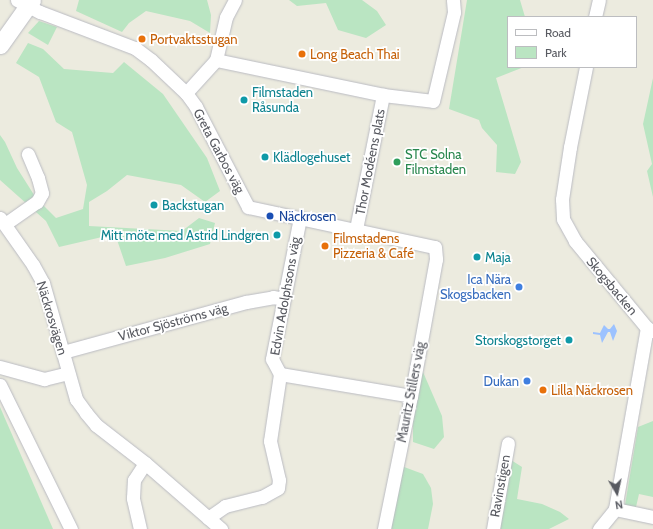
<!DOCTYPE html>
<html>
<head>
<meta charset="utf-8">
<style>
  body { margin:0 }
  #map { position:relative; width:653px; height:529px; overflow:hidden; background:#ecebdf; font-family:Cabin,sans-serif }
  div>[style] { position:absolute }
  .green>* { inset:0; background:#bae5c2 }
  .water>* { inset:0; background:#9cc2ff }
  .roads { filter:drop-shadow(0 0 1px #babbc2) drop-shadow(0 0 1px #babbc2) }
  .minor>* { height:13px; margin:-6.5px; padding:0 6.5px; transform-origin:6.5px; border-radius:6.5px; background:#fff }
  .tertiary>* { height:17px; margin:-8.5px; padding:0 8.5px; transform-origin:8.5px; border-radius:8.5px; background:#fff }
  .dots>* { width:11px; height:11px; translate:-50% -50%; box-sizing:border-box; border:2px solid #fff; border-radius:50% }
  span { translate:-50% -50%; white-space:nowrap; text-align:center; line-height:1.15; -webkit-text-stroke:3.5px #fff; paint-order:stroke }
  .food-label { font-size:13px; color:#c56008 }
  .left { translate:0 -50%; text-align:left }
  .culture-label { font-size:13px; color:#0d838f }
  .right { translate:-100% -50%; text-align:right }
  .street-label { font-size:13px; color:#585a61 }
  .leisure-label { font-size:13px; color:#27864d }
  .transit-label { font-size:13px; color:#164399 }
  .shop-label { font-size:13px; color:#366cbe }
  .legend { position:absolute; left:507px; top:16px; width:130px; height:52px; box-sizing:border-box; background:#fff; border:1px solid #bcbdc0; margin:0; padding:5px 7px; list-style:none; font-size:12px; color:#585a61 }
  .legend li { display:flex; align-items:center; gap:8px; height:20px }
  .legend b { width:20px; border:1px solid #bcbdc0 }
  .north { position:absolute; left:597px; top:473px; width:40px; height:40px; -webkit-text-stroke:3px #fff; paint-order:stroke; rotate:171deg; font-size:11px; font-weight:700; line-height:16px; text-align:center; color:#585a61 }
  .north::after { content:''; display:block; margin:auto; width:14px; height:18px; background:#585a61; clip-path:polygon(50% 0,100% 100%,50% 72%,0 100%) }
</style>
</head>
<body>
<div id="map">
  <div class="green">
    <i style="clip-path:polygon(79px 0,207px 0,211px 15px,210px 33px,190px 21px,146px 11px,129px 23px,122px 32px,76px 11px)"></i>
    <i style="clip-path:polygon(289px 0,362px 0,377px 11px,386px 25px,366px 38px,338px 30px,326px 3px,297px 6px)"></i>
    <i style="clip-path:polygon(467px 0,520px 0,525px 17px,508px 17px,508px 67px,524px 67px,496px 78px,521px 162px,515px 174px,496px 172px,497px 145px,482px 128px,479px 120px,449px 109px)"></i>
    <i style="clip-path:polygon(39px 21px,57px 27px,48px 45px,28px 33px)"></i>
    <i style="clip-path:polygon(28px 43px,43px 49px,64px 69px,113px 73px,124px 62px,163px 94px,207px 158px,220px 191px,205px 202px,181px 185px,127px 175px,107px 191px,89px 202px,89px 226px,182px 231px,199px 218px,215px 223px,210px 244px,165px 258px,126px 266px,115px 234px,59px 247px,46px 221px,0 180px,0 135px,5px 142px,17px 168px,36px 198px,56px 218px,83px 209px,87px 185px,72px 132px,56px 122px,39px 77px,16px 63px)"></i>
    <i style="clip-path:polygon(653px 78px,653px 197px,647px 171px,652px 164px,643px 124px)"></i>
    <i style="clip-path:polygon(423px 372px,442px 416px,444px 437px,434px 449px,413px 442px,413px 382px)"></i>
    <i style="clip-path:polygon(0 407px,53px 529px,0 529px)"></i>
    <i style="clip-path:polygon(653px 421px,653px 497px,639px 494px,636px 507px,625px 505px,638px 427px)"></i>
    <i style="clip-path:polygon(511px 460px,522px 467px,517px 499px,542px 504px,560px 512px,569px 519px,549px 529px,500px 529px)"></i>
    <i style="clip-path:polygon(396px 464px,423px 474px,431px 488px,433px 504px,428px 529px,387px 529px)"></i>
  </div>
  <div class="water">
    <i style="clip-path:polygon(614px 324px,617px 331px,613px 341px,610px 332px,608px 332px,602px 343px,600px 335px,593px 334px,593px 332px,600px 333px,604px 325px,608px 329px,610px 329px)"></i>
  </div>
  <div class="roads">
    <div class="minor">
      <i style="left:17px;top:0;width:26px;rotate:28deg"></i>
      <i style="left:40px;top:12px;width:102px;rotate:20.8deg"></i>
      <i style="left:135px;top:48px;width:20px;rotate:37deg"></i>
      <i style="left:151px;top:60px;width:48px;rotate:43.3deg"></i>
      <i style="left:186px;top:93px;width:17px;rotate:54deg"></i>
      <i style="left:196px;top:107px;width:113px;rotate:62.5deg"></i>
      <i style="left:248px;top:207px;width:191px;rotate:12.1deg"></i>
      <i style="left:435px;top:247px;width:12px;rotate:85deg"></i>
      <i style="left:436px;top:259px;width:139px;rotate:100.3deg"></i>
      <i style="left:411px;top:396px;width:136px;rotate:101.5deg"></i>
      <i style="left:595px;top:17px;width:17px;rotate:-77deg"></i>
      <i style="left:216px;top:60px;width:171px;rotate:11.8deg"></i>
      <i style="left:383px;top:95px;width:50px;rotate:6.8deg"></i>
      <i style="left:433px;top:101px;width:91px;rotate:-76.7deg"></i>
      <i style="left:454px;top:12px;width:12px;rotate:-95deg"></i>
      <i style="left:586px;top:67px;width:82px;rotate:101.3deg"></i>
      <i style="left:570px;top:147px;width:53px;rotate:98.7deg"></i>
      <i style="left:562px;top:199px;width:20px;rotate:87deg"></i>
      <i style="left:563px;top:219px;width:25px;rotate:61deg"></i>
      <i style="left:575px;top:241px;width:113px;rotate:50.4deg"></i>
      <i style="left:647px;top:328px;width:7px;rotate:27deg"></i>
      <i style="left:186px;top:93px;width:45px;rotate:-47.7deg"></i>
      <i style="left:216px;top:60px;width:44px;rotate:-76.9deg"></i>
      <i style="left:226px;top:17px;width:19px;rotate:-62deg"></i>
      <i style="left:0;top:218px;width:57px;rotate:54.9deg"></i>
      <i style="left:33px;top:265px;width:21px;rotate:61deg"></i>
      <i style="left:43px;top:283px;width:121px;rotate:74.1deg"></i>
      <i style="left:76px;top:399px;width:17px;rotate:54deg"></i>
      <i style="left:86px;top:413px;width:16px;rotate:50deg"></i>
      <i style="left:96px;top:425px;width:62px;rotate:37.8deg"></i>
      <i style="left:145px;top:463px;width:101px;rotate:41deg"></i>
      <i style="left:5px;top:224px;width:39px;rotate:-35deg"></i>
      <i style="left:37px;top:202px;width:10px;rotate:-61deg"></i>
      <i style="left:42px;top:193px;width:16px;rotate:-105deg"></i>
      <i style="left:38px;top:178px;width:26px;rotate:-113deg"></i>
      <i style="left:356px;top:229px;width:137px;rotate:-78.6deg"></i>
      <i style="left:63px;top:352px;width:190px;rotate:-15.3deg"></i>
      <i style="left:246px;top:302px;width:27px;rotate:-10deg"></i>
      <i style="left:273px;top:297px;width:11px;rotate:10deg"></i>
      <i style="left:0;top:367px;width:46px;rotate:15.3deg"></i>
      <i style="left:44px;top:379px;width:25px;rotate:-14deg"></i>
      <i style="left:280px;top:374px;width:133px;rotate:9.5deg"></i>
      <i style="left:0;top:385px;width:161px;rotate:63.8deg"></i>
      <i style="left:615px;top:509px;width:39px;rotate:12deg"></i>
      <i style="left:208px;top:518px;width:21px;rotate:-35deg"></i>
      <i style="left:225px;top:506px;width:38px;rotate:-14deg"></i>
      <i style="left:262px;top:497px;width:18px;rotate:-29deg"></i>
      <i style="left:278px;top:488px;width:8px;rotate:-83deg"></i>
      <i style="left:279px;top:480px;width:40px;rotate:-103deg"></i>
      <i style="left:270px;top:441px;width:68px;rotate:-81.5deg"></i>
      <i style="left:280px;top:374px;width:17px;rotate:-118deg"></i>
      <i style="left:272px;top:359px;width:144px;rotate:-78.8deg"></i>
      <i style="left:140px;top:529px;width:32px;rotate:-103deg"></i>
      <i style="left:133px;top:498px;width:18px;rotate:-87deg"></i>
      <i style="left:134px;top:480px;width:20px;rotate:-57deg"></i>
      <i style="left:493px;top:529px;width:87px;rotate:-80.1deg"></i>
      <i style="left:599px;top:529px;width:26px;rotate:-51deg"></i>
      <i style="left:615px;top:509px;width:184px;rotate:-80deg"></i>
    </div>
    <div class="tertiary">
      <i style="left:0;top:45px;width:55px;rotate:-54.6deg"></i>
    </div>
  </div>
  <div class="dots">
    <i style="left:142px;top:39px;background:#e8710a"></i>
    <i style="left:302px;top:54px;background:#e8710a"></i>
    <i style="left:244px;top:100px;background:#0f9aa8"></i>
    <i style="left:265px;top:157px;background:#0f9aa8"></i>
    <i style="left:397px;top:162px;background:#2e9e5b"></i>
    <i style="left:154px;top:205px;background:#0f9aa8"></i>
    <i style="left:270px;top:216px;background:#1a4fb4"></i>
    <i style="left:277px;top:235px;background:#0f9aa8"></i>
    <i style="left:325px;top:246px;background:#e8710a"></i>
    <i style="left:477px;top:257px;background:#0f9aa8"></i>
    <i style="left:519px;top:287px;background:#3f7fe0"></i>
    <i style="left:569px;top:340px;background:#0f9aa8"></i>
    <i style="left:527px;top:381px;background:#3f7fe0"></i>
    <i style="left:543px;top:390px;background:#e8710a"></i>
  </div>
  <div class="food-label">
    <span class="left" style="left:150px;top:39px">Portvaktsstugan</span>
    <span class="left" style="left:310px;top:54px">Long Beach Thai</span>
    <span class="left" style="left:333px;top:246px">Filmstadens<br>Pizzeria &amp; Café</span>
    <span class="left" style="left:551px;top:390px">Lilla Näckrosen</span>
  </div>
  <div class="culture-label">
    <span class="left" style="left:252px;top:100px">Filmstaden<br>Råsunda</span>
    <span class="left" style="left:273px;top:157px">Klädlogehuset</span>
    <span class="left" style="left:162px;top:205px">Backstugan</span>
    <span class="right" style="left:269px;top:235px">Mitt möte med Astrid Lindgren</span>
    <span class="left" style="left:485px;top:257px">Maja</span>
    <span class="right" style="left:561px;top:340px">Storskogstorget</span>
  </div>
  <div class="street-label">
    <span style="left:219px;top:151px;rotate:62deg">Greta Garbos väg</span>
    <span style="left:370px;top:162px;rotate:-79deg">Thor Modéens plats</span>
    <span style="left:612px;top:286px;rotate:50deg">Skogsbacken</span>
    <span style="left:285px;top:296px;rotate:-80deg">Edvin Adolphsons väg</span>
    <span style="left:52px;top:318px;rotate:73deg">Näckrosvägen</span>
    <span style="left:173px;top:322px;rotate:-15deg">Viktor Sjöströms väg</span>
    <span style="left:411px;top:392px;rotate:-79deg">Mauritz Stillers väg</span>
    <span style="left:500px;top:486px;rotate:-80deg">Ravinstigen</span>
  </div>
  <div class="leisure-label">
    <span class="left" style="left:405px;top:162px">STC Solna<br>Filmstaden</span>
  </div>
  <div class="transit-label">
    <span class="left" style="left:279px;top:216px">Näckrosen</span>
  </div>
  <div class="shop-label">
    <span class="right" style="left:511px;top:287px">Ica Nära<br>Skogsbacken</span>
    <span class="right" style="left:519px;top:381px">Dukan</span>
  </div>
  <ul class="legend">
  <li><b style="height:5px;background:#fff"></b>Road</li>
  <li><b style="height:11px;background:#bae5c2"></b>Park</li>
  </ul>
  <div class="north">N</div>
</div>
</body>
</html>
